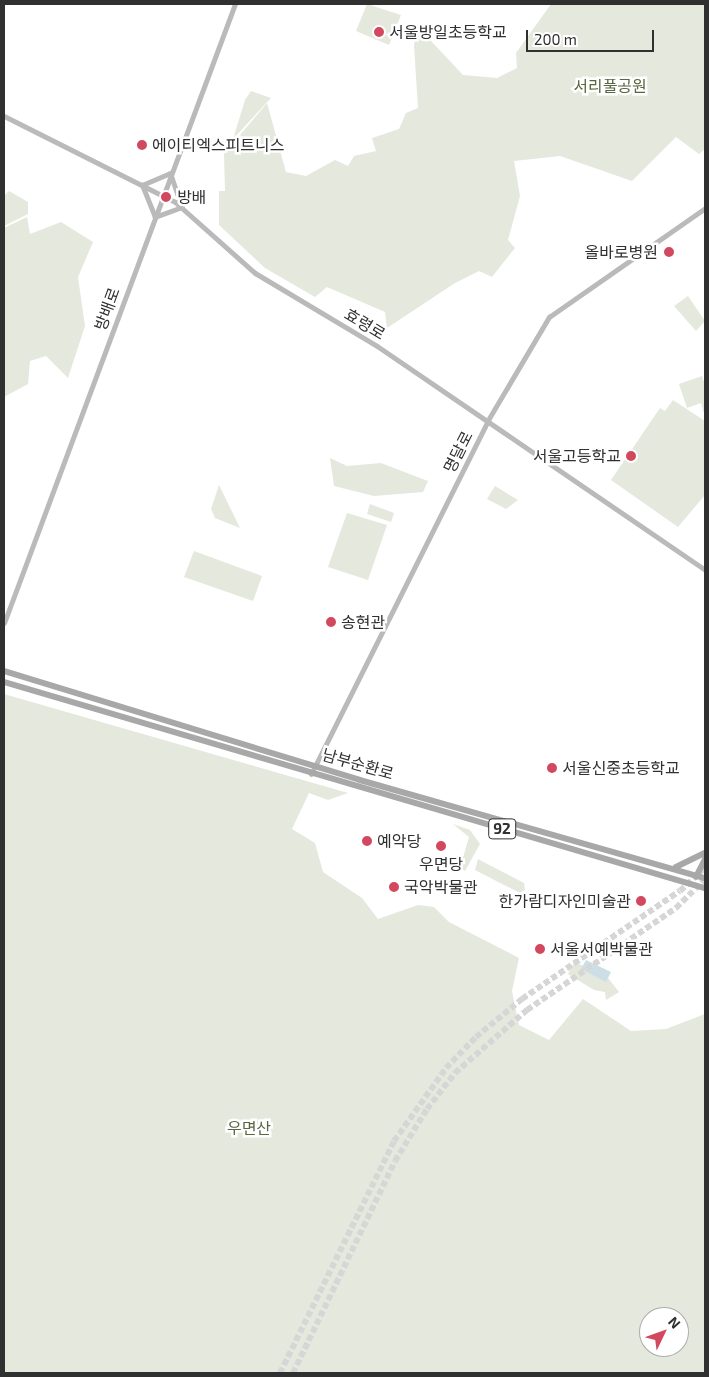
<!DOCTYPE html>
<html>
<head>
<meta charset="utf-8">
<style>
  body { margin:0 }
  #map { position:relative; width:709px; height:1377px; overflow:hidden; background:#fff; font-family:"Exo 2","Noto Sans KR",sans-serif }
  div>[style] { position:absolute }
  .green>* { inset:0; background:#e4e8dd }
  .water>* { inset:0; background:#ccdfe7 }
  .highway-tunnel>* { height:6px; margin-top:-3px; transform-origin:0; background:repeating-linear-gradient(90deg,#d6d6d6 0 6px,transparent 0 9px) }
  .secondary>* { height:5px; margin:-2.5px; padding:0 2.5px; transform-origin:2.5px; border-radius:2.5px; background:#bababa }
  .primary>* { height:5.5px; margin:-2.75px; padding:0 2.75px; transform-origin:2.75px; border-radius:2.75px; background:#a8a8a8 }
  .dots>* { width:14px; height:14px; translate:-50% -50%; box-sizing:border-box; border:2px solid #fff; border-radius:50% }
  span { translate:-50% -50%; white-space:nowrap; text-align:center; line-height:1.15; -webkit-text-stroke:5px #fff; paint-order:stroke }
  .shield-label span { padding:1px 4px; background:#fff; border:1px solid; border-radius:4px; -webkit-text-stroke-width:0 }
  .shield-label { font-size:15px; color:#303030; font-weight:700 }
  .poi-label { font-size:16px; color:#303030 }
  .left { translate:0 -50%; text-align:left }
  .right { translate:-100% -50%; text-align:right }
  .park-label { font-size:16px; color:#576742 }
  .street-label { font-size:16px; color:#303030 }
  .frame { position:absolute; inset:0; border:5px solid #303030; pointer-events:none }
  .north { position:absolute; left:639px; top:1307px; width:50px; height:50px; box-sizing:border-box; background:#fff; border:1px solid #acacac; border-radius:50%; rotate:48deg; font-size:14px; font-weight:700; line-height:20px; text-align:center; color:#303030 }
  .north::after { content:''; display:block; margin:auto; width:18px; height:22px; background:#d2485f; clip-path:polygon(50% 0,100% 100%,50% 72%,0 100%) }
  .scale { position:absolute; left:526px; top:30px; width:128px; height:22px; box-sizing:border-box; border:2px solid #303030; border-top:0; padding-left:6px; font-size:15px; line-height:18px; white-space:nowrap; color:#303030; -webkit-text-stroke:4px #fff; paint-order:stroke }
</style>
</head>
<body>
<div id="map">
  <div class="green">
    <i style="clip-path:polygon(367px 4px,401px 15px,389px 45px,356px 31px)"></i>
    <i style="clip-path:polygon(551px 4px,705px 4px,705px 149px,699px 154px,676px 137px,632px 181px,560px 156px,514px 161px,520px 196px,508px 240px,515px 248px,492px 277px,479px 271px,455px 283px,387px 328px,385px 312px,327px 287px,315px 297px,265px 268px,219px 225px,219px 191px,225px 191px,224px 154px,267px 103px,286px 172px,306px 176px,335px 160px,348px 166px,354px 156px,376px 151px,372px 138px,399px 129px,406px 113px,418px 108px,414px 46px,417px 26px,463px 75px,497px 78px,517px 68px,516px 53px)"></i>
    <i style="clip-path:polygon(251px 91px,271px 98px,233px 139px,245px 100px)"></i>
    <i style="clip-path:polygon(9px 191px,28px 202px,28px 214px,4px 226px,4px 196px)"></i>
    <i style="clip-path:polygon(27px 217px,30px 234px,61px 222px,93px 242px,78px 277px,85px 326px,68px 378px,46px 356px,30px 361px,28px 384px,4px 397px,4px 228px)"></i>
    <i style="clip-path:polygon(688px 296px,705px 321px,696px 331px,674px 306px)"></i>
    <i style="clip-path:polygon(702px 376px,705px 385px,705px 417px,701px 403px,687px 408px,679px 384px)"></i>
    <i style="clip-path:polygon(673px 400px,705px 421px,705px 495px,678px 527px,611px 480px,660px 408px,665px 411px)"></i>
    <i style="clip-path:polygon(330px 458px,347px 466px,381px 463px,428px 481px,423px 492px,374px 496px,334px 486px)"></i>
    <i style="clip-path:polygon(219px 485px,240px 528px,215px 518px,211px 509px)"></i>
    <i style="clip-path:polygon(495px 486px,518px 500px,506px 509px,487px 499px)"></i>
    <i style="clip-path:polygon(370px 504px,394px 513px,391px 522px,367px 514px)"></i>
    <i style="clip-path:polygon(347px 513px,387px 525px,368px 580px,328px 567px)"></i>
    <i style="clip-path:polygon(194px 551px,262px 576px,253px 601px,184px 577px)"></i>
    <i style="clip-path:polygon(evenodd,4px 694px,348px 793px,328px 800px,309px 793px,292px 829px,315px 843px,323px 872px,362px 898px,378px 919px,418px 905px,434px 907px,449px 922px,519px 958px,512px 991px,519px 1025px,549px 1040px,583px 999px,631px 1031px,666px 1029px,705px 1014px,705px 1373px,4px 1373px,4px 694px,649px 1317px,679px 1317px,679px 1347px,649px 1347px,649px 1317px)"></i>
    <i style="clip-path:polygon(453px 824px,470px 830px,480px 844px,465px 871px,460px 868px,469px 837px)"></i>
    <i style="clip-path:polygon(478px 859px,524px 883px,525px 890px,520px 893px,475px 870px)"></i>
    <i style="clip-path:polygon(574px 962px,605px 974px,619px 992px,606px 1000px,605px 992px,594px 990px,568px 974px)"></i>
  </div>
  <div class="water">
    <i style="clip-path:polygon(586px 960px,611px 972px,606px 982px,581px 969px)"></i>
  </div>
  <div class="highway-tunnel">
    <i style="left:280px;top:1373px;width:258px;rotate:-63.8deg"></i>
    <i style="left:394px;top:1141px;width:90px;rotate:-54.5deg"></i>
    <i style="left:446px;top:1068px;width:43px;rotate:-45.9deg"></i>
    <i style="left:476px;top:1037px;width:60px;rotate:-39.6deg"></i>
    <i style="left:522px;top:999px;width:191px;rotate:-34.4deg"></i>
    <i style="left:680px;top:891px;width:34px;rotate:-43deg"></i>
    <i style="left:293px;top:1373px;width:235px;rotate:-64.3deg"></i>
    <i style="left:395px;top:1161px;width:61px;rotate:-58.4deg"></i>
    <i style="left:427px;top:1109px;width:46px;rotate:-52.1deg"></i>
    <i style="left:455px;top:1073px;width:96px;rotate:-41.2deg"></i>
    <i style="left:527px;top:1010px;width:181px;rotate:-34.4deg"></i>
    <i style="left:676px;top:908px;width:41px;rotate:-45deg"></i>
  </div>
  <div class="secondary">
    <i style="left:4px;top:116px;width:191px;rotate:26.7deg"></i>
    <i style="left:175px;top:202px;width:107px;rotate:41.6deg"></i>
    <i style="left:255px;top:273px;width:142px;rotate:30.9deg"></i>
    <i style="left:377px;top:346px;width:397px;rotate:34.3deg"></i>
    <i style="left:170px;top:173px;width:36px;rotate:71deg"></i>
    <i style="left:182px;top:207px;width:29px;rotate:160deg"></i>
    <i style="left:155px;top:217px;width:35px;rotate:-112deg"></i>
    <i style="left:142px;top:185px;width:30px;rotate:-23deg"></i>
    <i style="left:4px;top:623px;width:661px;rotate:-69.54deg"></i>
    <i style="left:311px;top:774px;width:396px;rotate:-63.4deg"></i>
    <i style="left:488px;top:420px;width:120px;rotate:-59.4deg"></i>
    <i style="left:549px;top:317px;width:190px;rotate:-34.9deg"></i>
  </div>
  <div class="primary">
    <i style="left:4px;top:671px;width:372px;rotate:17deg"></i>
    <i style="left:360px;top:780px;width:359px;rotate:15.9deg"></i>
    <i style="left:4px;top:682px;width:731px;rotate:16.38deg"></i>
    <i style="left:676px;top:867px;width:32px;rotate:-26deg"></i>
    <i style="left:696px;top:877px;width:20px;rotate:-63deg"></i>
  </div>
  <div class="dots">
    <i style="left:379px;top:32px;background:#d2485f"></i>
    <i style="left:142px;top:145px;background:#d2485f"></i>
    <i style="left:166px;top:197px;background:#d2485f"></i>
    <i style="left:669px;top:252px;background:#d2485f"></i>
    <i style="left:631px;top:456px;background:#d2485f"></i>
    <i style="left:331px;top:622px;background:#d2485f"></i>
    <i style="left:552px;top:768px;background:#d2485f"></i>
    <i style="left:367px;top:841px;background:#d2485f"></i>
    <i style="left:441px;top:846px;background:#d2485f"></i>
    <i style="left:394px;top:887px;background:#d2485f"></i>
    <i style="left:641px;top:901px;background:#d2485f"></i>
    <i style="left:540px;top:949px;background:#d2485f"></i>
  </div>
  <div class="shield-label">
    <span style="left:502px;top:829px">92</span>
  </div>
  <div class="poi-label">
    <span class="left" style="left:389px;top:32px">서울방일초등학교</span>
    <span class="left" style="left:152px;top:145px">에이티엑스피트니스</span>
    <span class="left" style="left:177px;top:197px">방배</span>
    <span class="right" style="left:658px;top:252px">올바로병원</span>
    <span class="right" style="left:621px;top:456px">서울고등학교</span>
    <span class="left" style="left:341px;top:622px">송현관</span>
    <span class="left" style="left:562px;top:768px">서울신중초등학교</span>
    <span class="left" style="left:377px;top:841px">예악당</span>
    <span style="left:441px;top:864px">우면당</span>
    <span class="left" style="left:404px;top:887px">국악박물관</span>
    <span class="right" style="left:631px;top:901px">한가람디자인미술관</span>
    <span class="left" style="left:550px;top:949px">서울서예박물관</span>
  </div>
  <div class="park-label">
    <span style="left:610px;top:86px">서리풀공원</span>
    <span style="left:249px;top:1128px">우면산</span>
  </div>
  <div class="street-label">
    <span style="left:107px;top:309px;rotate:-70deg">방배로</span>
    <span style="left:365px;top:324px;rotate:31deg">효령로</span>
    <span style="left:458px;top:452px;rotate:-63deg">명달로</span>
    <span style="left:358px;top:764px;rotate:16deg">남부순환로</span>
  </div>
  <div class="frame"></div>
  <div class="north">N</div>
  <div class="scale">200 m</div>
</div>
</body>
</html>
